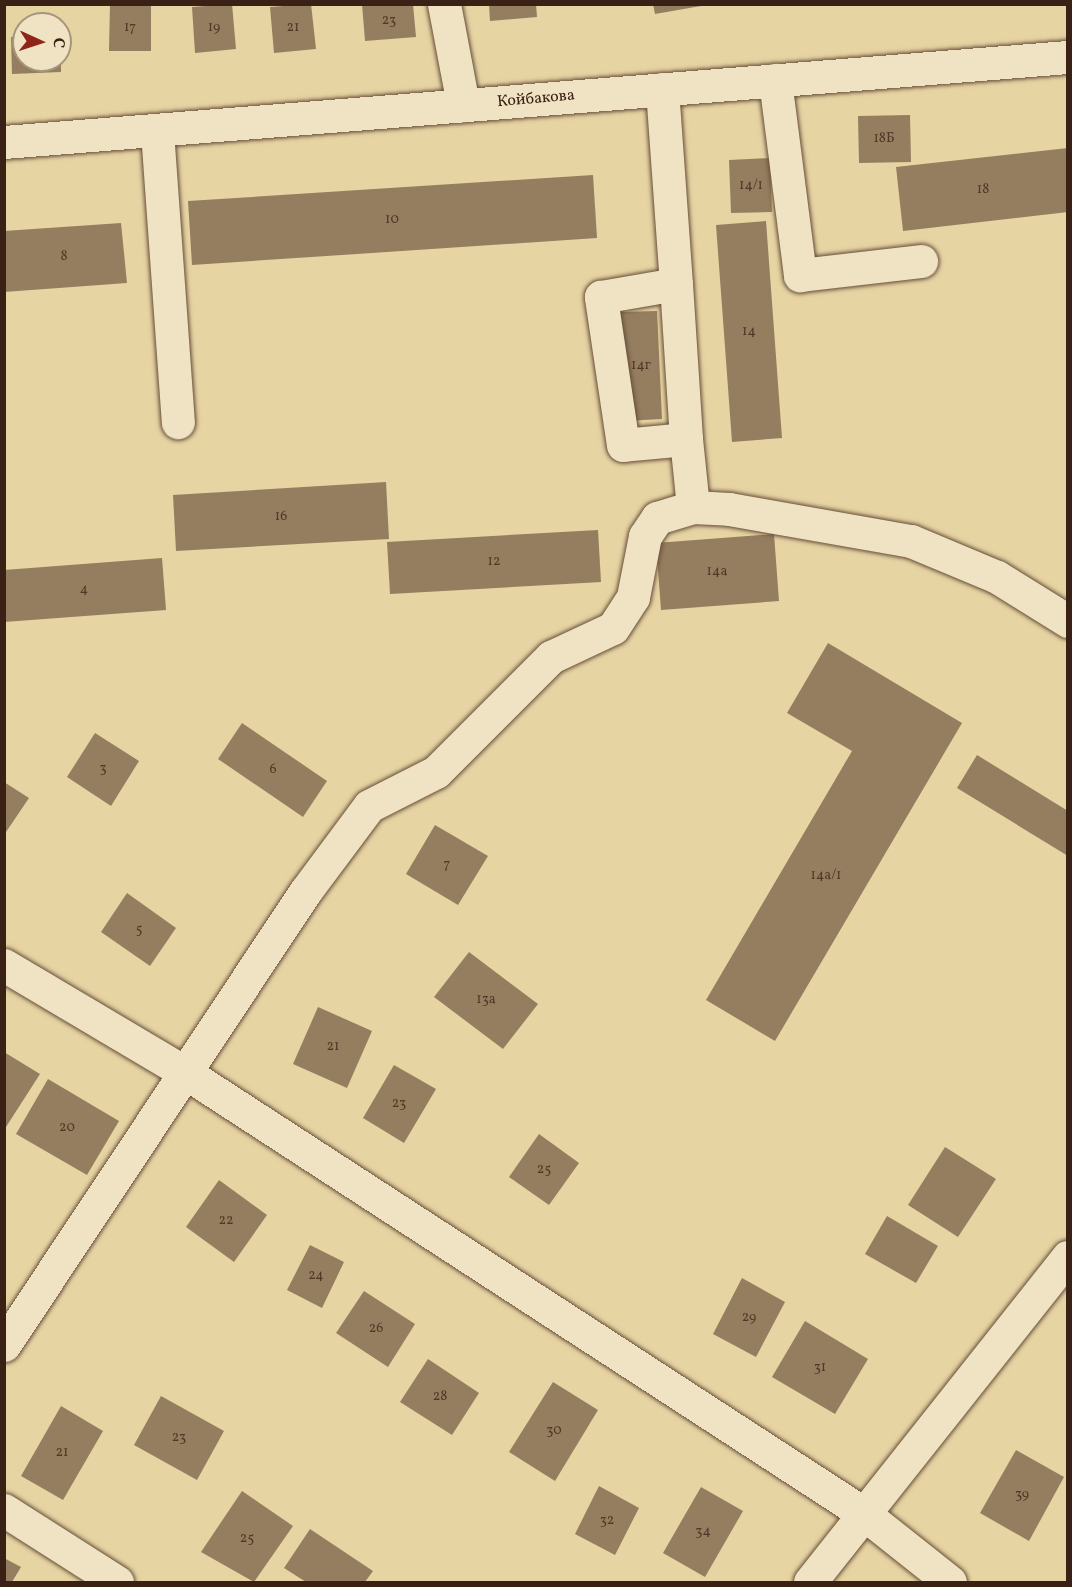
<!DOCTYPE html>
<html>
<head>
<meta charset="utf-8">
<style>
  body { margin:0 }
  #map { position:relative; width:1072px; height:1587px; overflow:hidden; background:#e7d4a3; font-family:Vollkorn,serif }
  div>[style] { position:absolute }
  .building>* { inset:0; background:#947e5f }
  .roads { filter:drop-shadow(0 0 2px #654e38) drop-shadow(0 0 2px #654e38) }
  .minor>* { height:33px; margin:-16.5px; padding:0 16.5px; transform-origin:16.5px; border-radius:16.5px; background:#efe3c3 }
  span { translate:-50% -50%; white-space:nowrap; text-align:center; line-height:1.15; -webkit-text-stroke:4.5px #efe3c3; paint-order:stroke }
  .number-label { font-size:14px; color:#503828 }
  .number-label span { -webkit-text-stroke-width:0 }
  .street-label { font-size:16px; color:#3a2115 }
  .frame { position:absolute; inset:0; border:6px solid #3a2115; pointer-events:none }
  .north { position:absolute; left:12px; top:12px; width:60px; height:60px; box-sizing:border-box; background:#efe3c3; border:2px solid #a7957d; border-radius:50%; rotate:93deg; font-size:16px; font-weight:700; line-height:24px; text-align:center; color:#3a2115 }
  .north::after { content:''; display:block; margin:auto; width:21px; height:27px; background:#8f2418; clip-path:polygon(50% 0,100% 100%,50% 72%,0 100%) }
</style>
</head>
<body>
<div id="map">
  <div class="building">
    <i style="clip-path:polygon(110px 4px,151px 4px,151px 51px,109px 51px)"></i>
    <i style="clip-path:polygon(232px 4px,236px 49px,195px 53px,192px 7px)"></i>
    <i style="clip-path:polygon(311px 4px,316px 49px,274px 53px,270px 7px)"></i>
    <i style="clip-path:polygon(362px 4px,413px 4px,416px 37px,365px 41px)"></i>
    <i style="clip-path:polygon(489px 4px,536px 4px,537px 17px,490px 21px)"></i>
    <i style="clip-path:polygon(653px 4px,701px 4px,701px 6px,655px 14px)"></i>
    <i style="clip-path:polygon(11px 37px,24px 37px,24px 60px,61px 60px,61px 72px,12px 74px)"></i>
    <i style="clip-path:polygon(910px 115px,911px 162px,859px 163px,858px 116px)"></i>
    <i style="clip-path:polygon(1068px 148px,1068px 212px,903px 231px,896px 167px)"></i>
    <i style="clip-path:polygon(770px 158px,772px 212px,731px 213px,729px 160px)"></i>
    <i style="clip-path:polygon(593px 175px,597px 238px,192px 265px,188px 201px)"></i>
    <i style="clip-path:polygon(766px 221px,782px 438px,732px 442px,716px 225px)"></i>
    <i style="clip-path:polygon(121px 223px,127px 283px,4px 292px,4px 231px)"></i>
    <i style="clip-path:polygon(657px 311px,662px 419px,625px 421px,620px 312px)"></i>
    <i style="clip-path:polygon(386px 482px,389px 539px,176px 551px,173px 495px)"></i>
    <i style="clip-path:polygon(598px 530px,601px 582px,390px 594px,387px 542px)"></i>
    <i style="clip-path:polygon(774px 534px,779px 601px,661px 610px,656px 543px)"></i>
    <i style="clip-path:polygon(162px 558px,166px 610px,4px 622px,4px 570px)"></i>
    <i style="clip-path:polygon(828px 643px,962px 723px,775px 1041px,706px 1000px,852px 751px,787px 713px)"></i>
    <i style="clip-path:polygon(242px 723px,327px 781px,303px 817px,218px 759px)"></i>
    <i style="clip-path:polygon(95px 733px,139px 761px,111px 806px,67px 777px)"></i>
    <i style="clip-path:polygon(977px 755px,1068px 811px,1068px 856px,957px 788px)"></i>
    <i style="clip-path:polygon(4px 782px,29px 798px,4px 835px)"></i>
    <i style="clip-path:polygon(435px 825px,488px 856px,458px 905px,406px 874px)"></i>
    <i style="clip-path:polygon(127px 893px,176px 928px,150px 966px,101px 932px)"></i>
    <i style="clip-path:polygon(469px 952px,538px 1004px,503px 1049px,434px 997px)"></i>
    <i style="clip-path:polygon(318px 1007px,372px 1031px,347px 1088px,293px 1064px)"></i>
    <i style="clip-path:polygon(4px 1052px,40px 1074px,6px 1127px,4px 1126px)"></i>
    <i style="clip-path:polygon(394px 1065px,436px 1089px,404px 1143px,363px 1118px)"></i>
    <i style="clip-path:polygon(48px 1079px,119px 1121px,87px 1175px,16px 1134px)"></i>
    <i style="clip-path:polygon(539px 1134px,579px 1163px,549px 1205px,509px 1177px)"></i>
    <i style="clip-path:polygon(945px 1147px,996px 1179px,958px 1237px,908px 1205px)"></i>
    <i style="clip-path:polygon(219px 1180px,267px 1215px,234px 1262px,186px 1227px)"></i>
    <i style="clip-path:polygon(887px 1216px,938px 1246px,916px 1283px,865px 1254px)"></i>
    <i style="clip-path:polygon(310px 1245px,344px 1262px,322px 1308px,287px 1290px)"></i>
    <i style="clip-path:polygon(742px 1278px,785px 1302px,756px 1357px,713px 1334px)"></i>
    <i style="clip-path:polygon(364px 1291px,415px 1324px,388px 1367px,336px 1333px)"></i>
    <i style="clip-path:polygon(805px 1321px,868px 1359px,835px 1414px,772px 1377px)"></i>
    <i style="clip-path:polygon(428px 1359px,479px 1393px,452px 1435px,400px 1402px)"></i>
    <i style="clip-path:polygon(553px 1382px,598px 1410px,555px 1481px,509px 1452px)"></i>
    <i style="clip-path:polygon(161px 1396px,224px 1431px,197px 1480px,134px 1445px)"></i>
    <i style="clip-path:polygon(61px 1406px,103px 1431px,63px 1500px,21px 1476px)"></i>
    <i style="clip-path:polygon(1016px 1450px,1064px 1477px,1029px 1541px,980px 1513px)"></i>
    <i style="clip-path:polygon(599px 1486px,639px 1508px,615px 1555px,575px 1534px)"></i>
    <i style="clip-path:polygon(701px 1487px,743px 1511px,705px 1577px,663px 1553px)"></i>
    <i style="clip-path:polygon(242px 1491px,293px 1526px,254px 1582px,201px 1552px)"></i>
    <i style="clip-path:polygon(310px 1529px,373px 1571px,365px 1582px,306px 1582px,284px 1568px)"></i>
    <i style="clip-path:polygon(4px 1558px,21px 1567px,12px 1582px,4px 1582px)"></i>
  </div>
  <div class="roads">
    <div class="minor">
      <i style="left:444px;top:4px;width:103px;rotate:79.3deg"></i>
      <i style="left:775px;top:80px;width:197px;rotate:82.7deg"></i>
      <i style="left:800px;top:275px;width:122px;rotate:-6.6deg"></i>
      <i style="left:662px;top:89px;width:196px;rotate:85.9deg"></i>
      <i style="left:676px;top:284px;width:155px;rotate:86.3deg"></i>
      <i style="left:686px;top:439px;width:63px;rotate:174.6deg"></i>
      <i style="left:623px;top:445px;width:150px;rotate:-98.5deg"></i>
      <i style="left:601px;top:297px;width:76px;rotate:-9.8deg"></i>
      <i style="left:157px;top:131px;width:292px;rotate:85.9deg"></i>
      <i style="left:4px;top:142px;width:1067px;rotate:-4.57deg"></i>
      <i style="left:686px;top:439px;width:68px;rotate:84.1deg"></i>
      <i style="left:4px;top:965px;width:212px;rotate:30.7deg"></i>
      <i style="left:186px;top:1073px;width:807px;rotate:33.02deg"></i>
      <i style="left:863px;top:1513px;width:111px;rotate:38.4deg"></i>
      <i style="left:4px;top:1345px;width:544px;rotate:-56.4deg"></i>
      <i style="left:305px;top:892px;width:107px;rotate:-53.3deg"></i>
      <i style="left:369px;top:806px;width:75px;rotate:-26.9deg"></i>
      <i style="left:436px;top:772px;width:163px;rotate:-45deg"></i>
      <i style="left:551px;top:657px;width:68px;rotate:-25.1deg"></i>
      <i style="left:613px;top:628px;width:37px;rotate:-57deg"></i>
      <i style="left:633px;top:597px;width:62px;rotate:-78.9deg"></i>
      <i style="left:645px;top:536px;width:22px;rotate:-56deg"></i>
      <i style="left:657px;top:518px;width:38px;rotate:-17deg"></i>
      <i style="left:693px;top:507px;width:36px;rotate:3deg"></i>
      <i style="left:729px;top:509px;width:185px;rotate:10deg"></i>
      <i style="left:911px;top:541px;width:93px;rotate:22.7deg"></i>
      <i style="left:997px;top:577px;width:84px;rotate:31.8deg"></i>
      <i style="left:4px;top:1510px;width:134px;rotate:32.5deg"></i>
      <i style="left:810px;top:1582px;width:415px;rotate:-51.6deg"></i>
    </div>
  </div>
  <div class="number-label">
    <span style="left:389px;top:21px">23</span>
    <span style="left:130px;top:28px">17</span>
    <span style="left:214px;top:28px">19</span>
    <span style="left:293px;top:28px">21</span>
    <span style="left:884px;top:139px">18Б</span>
    <span style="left:751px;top:186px">14/1</span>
    <span style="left:983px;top:190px">18</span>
    <span style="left:392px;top:220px">10</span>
    <span style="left:64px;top:257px">8</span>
    <span style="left:749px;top:332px">14</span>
    <span style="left:641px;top:366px">14г</span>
    <span style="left:281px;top:517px">16</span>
    <span style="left:494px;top:562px">12</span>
    <span style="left:717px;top:572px">14а</span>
    <span style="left:84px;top:590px">4</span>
    <span style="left:103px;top:769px">3</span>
    <span style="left:273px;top:770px">6</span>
    <span style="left:447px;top:865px">7</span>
    <span style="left:826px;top:876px">14а/1</span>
    <span style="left:139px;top:930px">5</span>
    <span style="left:486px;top:1000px">13а</span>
    <span style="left:333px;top:1047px">21</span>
    <span style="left:399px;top:1104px">23</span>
    <span style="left:67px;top:1128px">20</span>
    <span style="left:544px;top:1170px">25</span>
    <span style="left:226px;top:1221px">22</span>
    <span style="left:316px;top:1276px">24</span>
    <span style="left:749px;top:1318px">29</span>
    <span style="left:376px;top:1329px">26</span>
    <span style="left:820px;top:1368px">31</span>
    <span style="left:440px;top:1397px">28</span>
    <span style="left:554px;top:1431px">30</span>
    <span style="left:179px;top:1438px">23</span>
    <span style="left:62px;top:1453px">21</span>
    <span style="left:1022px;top:1495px">39</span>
    <span style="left:607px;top:1521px">32</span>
    <span style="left:703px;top:1532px">34</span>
    <span style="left:247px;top:1539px">25</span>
  </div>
  <div class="street-label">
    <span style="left:536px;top:99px;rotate:-5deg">Койбакова</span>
  </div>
  <div class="frame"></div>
  <div class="north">С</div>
</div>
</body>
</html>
